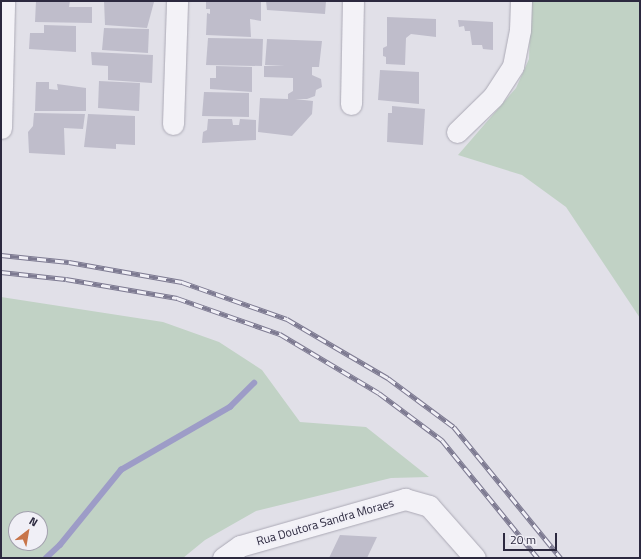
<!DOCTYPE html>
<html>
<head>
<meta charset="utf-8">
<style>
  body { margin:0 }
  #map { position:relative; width:641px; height:559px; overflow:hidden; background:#e1e0e8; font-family:"Titillium Web",sans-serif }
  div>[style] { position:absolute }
  .green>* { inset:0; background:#c1d2c5 }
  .stream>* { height:5.5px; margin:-2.75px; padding:0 2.75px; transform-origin:2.75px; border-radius:2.75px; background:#9d9cc7 }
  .building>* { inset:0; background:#bfbdcb }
  .roads { filter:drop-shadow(0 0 1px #aba9b5) drop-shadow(0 0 1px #aba9b5) }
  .minor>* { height:21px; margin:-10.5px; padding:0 10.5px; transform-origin:10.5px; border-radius:10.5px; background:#f3f2f7 }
  .rail>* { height:4.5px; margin-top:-2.25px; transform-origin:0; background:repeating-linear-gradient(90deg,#f0eff6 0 9px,#7d7a91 0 18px); box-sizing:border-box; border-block:1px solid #7d7a91 }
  span { translate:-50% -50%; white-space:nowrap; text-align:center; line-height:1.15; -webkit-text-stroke:3.5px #f0eff6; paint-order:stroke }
  .street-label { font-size:12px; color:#2c293f }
  .frame { position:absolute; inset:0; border:2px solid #2c293f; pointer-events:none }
  .north { position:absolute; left:8px; top:511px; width:40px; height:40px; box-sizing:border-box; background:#f0eff6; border:1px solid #a2a0ad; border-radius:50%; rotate:31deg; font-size:11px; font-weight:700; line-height:16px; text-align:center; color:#2c293f }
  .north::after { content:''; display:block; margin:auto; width:14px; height:18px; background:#c8754a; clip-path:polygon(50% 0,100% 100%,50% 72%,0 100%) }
  .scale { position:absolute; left:503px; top:533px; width:54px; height:18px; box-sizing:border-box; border:2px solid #2c293f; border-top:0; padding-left:5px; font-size:12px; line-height:14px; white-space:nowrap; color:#2c293f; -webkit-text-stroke:3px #f0eff6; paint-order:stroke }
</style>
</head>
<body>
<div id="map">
  <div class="green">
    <i style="clip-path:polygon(531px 1px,640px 1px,640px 318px,566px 207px,522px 175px,458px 155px,516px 88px,529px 59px)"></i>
    <i style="clip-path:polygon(evenodd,1px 297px,163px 322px,219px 342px,262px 370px,300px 422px,366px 427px,429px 477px,391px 478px,256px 511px,205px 540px,183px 558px,1px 558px,1px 297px,16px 519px,40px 519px,40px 543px,16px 543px,16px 519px)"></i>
  </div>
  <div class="stream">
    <i style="left:46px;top:558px;width:19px;rotate:-43deg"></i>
    <i style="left:60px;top:545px;width:97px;rotate:-50.9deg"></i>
    <i style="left:121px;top:470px;width:126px;rotate:-30deg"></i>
    <i style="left:230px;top:407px;width:34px;rotate:-45deg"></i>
  </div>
  <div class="building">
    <i style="clip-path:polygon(36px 1px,70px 1px,69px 7px,92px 7px,92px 23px,35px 22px)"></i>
    <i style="clip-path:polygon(104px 1px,154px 2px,147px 28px,105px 25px)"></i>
    <i style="clip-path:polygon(206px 1px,261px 1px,261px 21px,250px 19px,251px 37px,206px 35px,207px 13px,210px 14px,210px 9px,206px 9px)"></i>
    <i style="clip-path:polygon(266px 1px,326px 1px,325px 14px,267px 10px)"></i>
    <i style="clip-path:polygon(387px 17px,436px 19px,436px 37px,411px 34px,406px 38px,405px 65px,386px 64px,386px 57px,383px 56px,383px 48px,387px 46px)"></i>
    <i style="clip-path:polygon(458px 20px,493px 22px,493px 50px,483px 49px,482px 45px,472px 45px,470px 31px,465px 31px,464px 26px,459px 27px)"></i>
    <i style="clip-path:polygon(44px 25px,76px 26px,76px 52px,29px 49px,30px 33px,44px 33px)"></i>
    <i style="clip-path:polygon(104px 28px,149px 29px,148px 53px,102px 50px)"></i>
    <i style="clip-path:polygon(208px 38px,263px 39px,262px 66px,206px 65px)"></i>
    <i style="clip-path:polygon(267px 39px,322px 41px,319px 67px,312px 67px,312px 75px,321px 79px,322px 87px,316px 90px,315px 96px,307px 99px,295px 99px,313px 101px,312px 114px,292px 136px,258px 132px,260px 98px,288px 99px,288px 94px,293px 91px,293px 78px,264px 77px,264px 66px,285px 66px,265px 65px)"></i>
    <i style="clip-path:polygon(91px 52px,153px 55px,152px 83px,108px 80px,108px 66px,92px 65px)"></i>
    <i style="clip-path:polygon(216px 66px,252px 67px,252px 92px,210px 89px,210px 78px,216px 78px)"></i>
    <i style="clip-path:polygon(380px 70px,419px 72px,419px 104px,378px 100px)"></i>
    <i style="clip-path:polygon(99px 81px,140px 83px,139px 111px,98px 108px)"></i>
    <i style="clip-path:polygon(36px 82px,49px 82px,49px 89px,58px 90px,57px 84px,86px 88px,86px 111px,35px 111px)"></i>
    <i style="clip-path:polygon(204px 92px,249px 93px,249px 117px,202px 116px)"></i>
    <i style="clip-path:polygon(392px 106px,425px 109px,423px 145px,387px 142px,388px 113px,392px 113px)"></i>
    <i style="clip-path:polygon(34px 113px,85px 114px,83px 129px,64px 128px,65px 155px,29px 153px,28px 132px,33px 126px)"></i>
    <i style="clip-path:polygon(88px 114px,135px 116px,135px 145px,116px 144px,116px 149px,84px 147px)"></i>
    <i style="clip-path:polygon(208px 119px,232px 119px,233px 125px,239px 125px,240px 119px,256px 120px,256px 140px,202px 143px,203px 132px,207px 130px)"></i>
    <i style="clip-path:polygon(340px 535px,377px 537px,367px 558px,329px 558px)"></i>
  </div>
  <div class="roads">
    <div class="minor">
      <i style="left:351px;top:104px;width:103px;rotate:-88.9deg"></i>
      <i style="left:173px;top:124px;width:123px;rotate:-88.1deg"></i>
      <i style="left:1px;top:128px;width:127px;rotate:-88.6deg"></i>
      <i style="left:457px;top:132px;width:50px;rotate:-44.2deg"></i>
      <i style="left:493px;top:97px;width:37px;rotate:-57deg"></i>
      <i style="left:513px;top:66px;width:37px;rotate:-79deg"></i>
      <i style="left:520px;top:30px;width:29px;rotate:-88deg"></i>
      <i style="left:223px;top:558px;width:21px;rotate:-35deg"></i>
      <i style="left:240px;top:546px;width:172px;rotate:-15.9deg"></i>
      <i style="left:405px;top:499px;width:25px;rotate:16deg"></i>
      <i style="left:429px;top:506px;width:69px;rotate:48.5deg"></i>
    </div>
  </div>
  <div class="rail">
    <i style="left:1px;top:255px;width:68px;rotate:5.9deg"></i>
    <i style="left:69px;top:262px;width:115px;rotate:10deg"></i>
    <i style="left:182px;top:282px;width:111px;rotate:19.4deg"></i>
    <i style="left:287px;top:319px;width:117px;rotate:30.3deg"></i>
    <i style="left:388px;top:378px;width:82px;rotate:36.6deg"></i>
    <i style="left:454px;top:427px;width:169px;rotate:50.8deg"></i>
    <i style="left:1px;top:272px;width:65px;rotate:6.1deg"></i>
    <i style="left:66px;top:279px;width:113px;rotate:9.7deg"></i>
    <i style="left:177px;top:298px;width:109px;rotate:19.3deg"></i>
    <i style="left:280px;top:334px;width:115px;rotate:30.8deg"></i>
    <i style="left:379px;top:393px;width:79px;rotate:36.7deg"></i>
    <i style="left:442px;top:440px;width:152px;rotate:50.9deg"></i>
  </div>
  <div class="street-label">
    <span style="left:325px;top:522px;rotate:-16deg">Rua Doutora Sandra Moraes</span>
  </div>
  <div class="frame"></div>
  <div class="north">N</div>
  <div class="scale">20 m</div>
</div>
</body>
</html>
